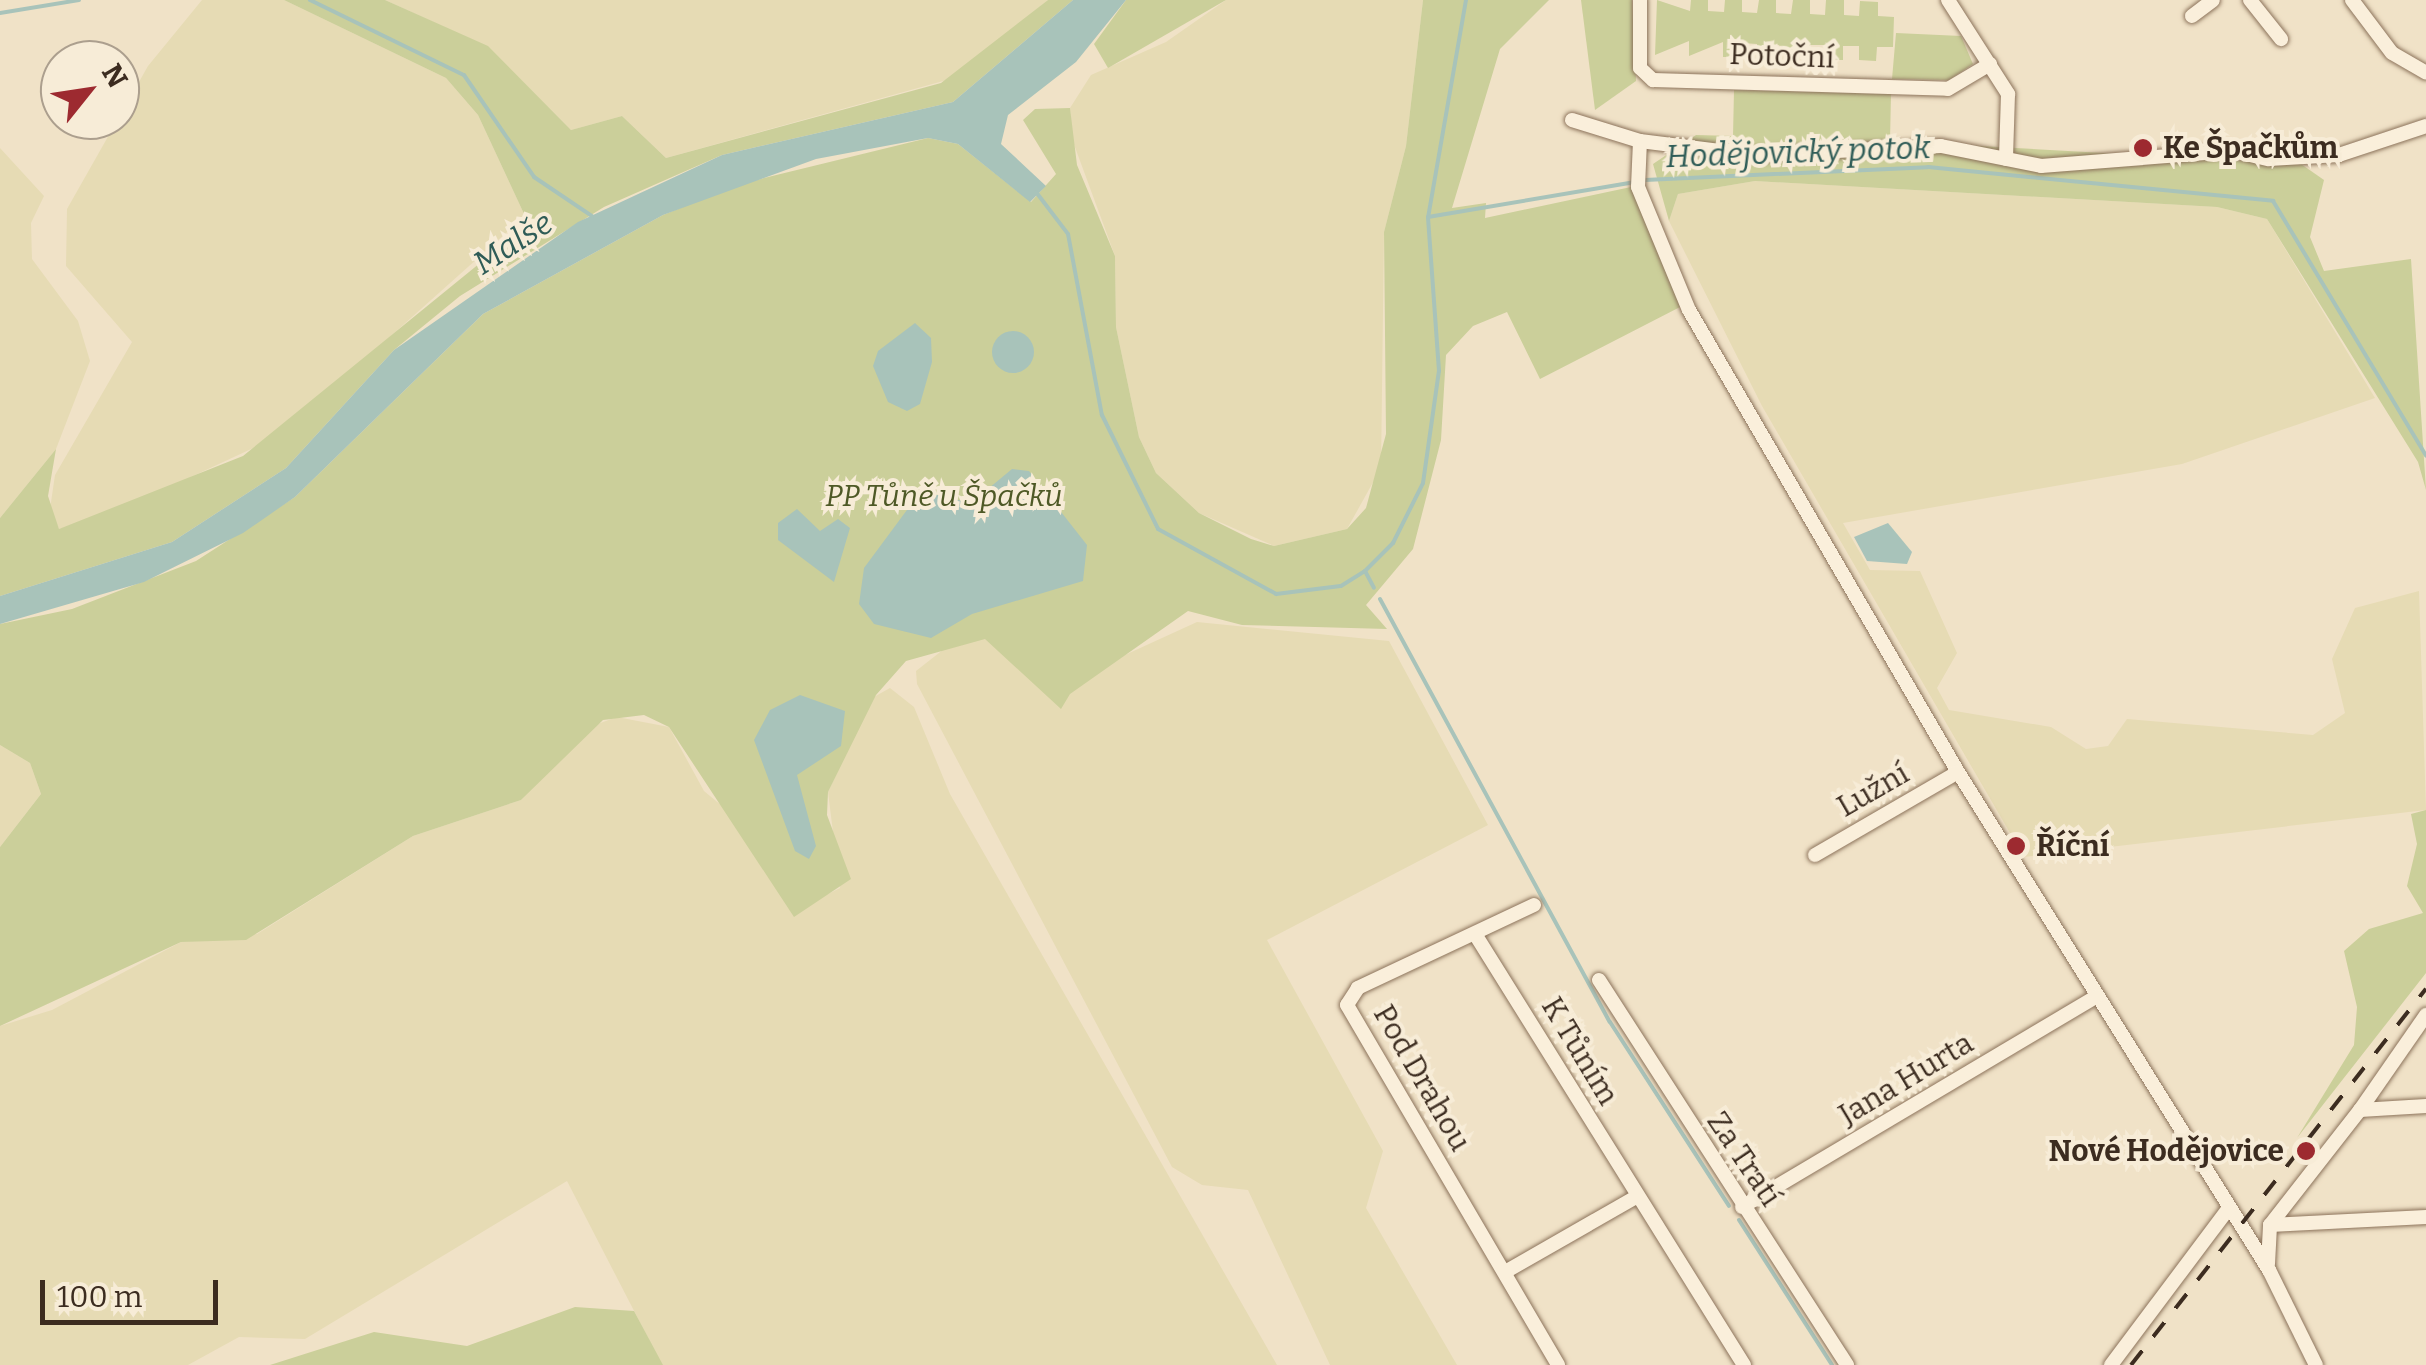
<!DOCTYPE html>
<html>
<head>
<meta charset="utf-8">
<style>
  body { margin:0 }
  #map { position:relative; width:2426px; height:1365px; overflow:hidden; background:#f0e2c7; font-family:Bitter,serif }
  div>[style] { position:absolute }
  .farmland>* { inset:0; background:#e6dbb4 }
  .green>* { inset:0; background:#cbcf9a }
  .water>* { inset:0; background:#a8c3ba }
  .round { border-radius:50% }
  .stream>* { height:4px; margin:-2px; padding:0 2px; transform-origin:2px; border-radius:2px; background:#a8c3ba }
  .roads { filter:drop-shadow(0 0 2px #8c735b) drop-shadow(0 0 2px #8c735b) }
  .minor>* { height:14px; margin:-7px; padding:0 7px; transform-origin:7px; border-radius:7px; background:#faefdb }
  .rail>* { height:4px; margin-top:-2px; transform-origin:0; background:repeating-linear-gradient(90deg,#3c2c20 0 18px,transparent 0 36px) }
  .dots>* { width:28px; height:28px; translate:-50% -50%; box-sizing:border-box; border:5px solid #f7ecd7; border-radius:50% }
  span { translate:-50% -50%; white-space:nowrap; text-align:center; line-height:1.15; -webkit-text-stroke:8px #f7ecd7; paint-order:stroke }
  .street-label { font-size:30px; color:#3c2c20 }
  .poi-label { font-size:30px; color:#3c2c20; font-weight:700 }
  .left { translate:0 -50%; text-align:left }
  .right { translate:-100% -50%; text-align:right }
  .park-label { font-size:30px; color:#4e5926; font-style:italic }
  .water-label { font-size:32px; color:#2f5c57; font-style:italic }
  .north { position:absolute; left:40px; top:40px; width:100px; height:100px; box-sizing:border-box; background:#f7ecd7; border:2px solid #ac9f8e; border-radius:50%; rotate:60deg; font-size:28px; font-weight:700; line-height:40px; text-align:center; color:#3c2c20 }
  .north::after { content:''; display:block; margin:auto; width:35px; height:45px; background:#9d2a30; clip-path:polygon(50% 0,100% 100%,50% 72%,0 100%) }
  .scale { position:absolute; left:40px; top:1280px; width:178px; height:45px; box-sizing:border-box; border:5px solid #3c2c20; border-top:0; padding-left:12px; font-size:30px; line-height:35px; white-space:nowrap; color:#3c2c20; -webkit-text-stroke:8px #f7ecd7; paint-order:stroke }
</style>
</head>
<body>
<div id="map">
  <div class="farmland">
    <i style="clip-path:polygon(202px 0,284px 0,446px 78px,478px 115px,525px 216px,279px 436px,105px 517px,59px 529px,50px 509px,55px 475px,132px 342px,66px 266px,67px 209px,148px 66px)"></i>
    <i style="clip-path:polygon(385px 0,1048px 0,954px 78px,666px 158px,622px 116px,571px 130px,488px 47px)"></i>
    <i style="clip-path:polygon(1226px 0,1423px 0,1406px 146px,1384px 232px,1381px 468px,1347px 529px,1274px 546px,1199px 513px,1156px 473px,1139px 437px,1116px 327px,1115px 256px,1072px 139px,1070px 108px,1091px 75px,1166px 42px)"></i>
    <i style="clip-path:polygon(0 148px,44px 196px,31px 223px,32px 259px,78px 321px,90px 361px,56px 449px,0 518px)"></i>
    <i style="clip-path:polygon(1755px 181px,2217px 207px,2267px 219px,2375px 398px,2182px 464px,1843px 523px,1870px 570px,1920px 571px,1957px 653px,1937px 688px,1949px 710px,2051px 727px,2086px 749px,2108px 746px,2127px 719px,2313px 735px,2345px 713px,2332px 659px,2355px 608px,2419px 591px,2426px 810px,2024px 857px,1762px 406px,1669px 221px,1678px 194px)"></i>
    <i style="clip-path:polygon(1197px 622px,1389px 641px,1488px 825px,1267px 940px,1383px 1151px,1366px 1208px,1457px 1365px,1330px 1365px,1248px 1190px,1202px 1185px,1172px 1167px,917px 684px,916px 671px,944px 649px,982px 637px,1079px 676px)"></i>
    <i style="clip-path:polygon(890px 688px,914px 707px,950px 794px,1277px 1365px,662px 1365px,567px 1181px,305px 1339px,239px 1337px,188px 1365px,0 1365px,0 1026px,52px 1010px,181px 942px,257px 934px,413px 836px,521px 800px,592px 726px,617px 717px,669px 727px,704px 791px,828px 894px,840px 888px,828px 792px,872px 698px)"></i>
    <i style="clip-path:polygon(0 745px,30px 763px,41px 794px,0 847px)"></i>
  </div>
  <div class="green">
    <i style="clip-path:polygon(284px 0,385px 0,488px 46px,571px 130px,622px 116px,666px 158px,941px 83px,1048px 0,1073px 0,953px 102px,722px 155px,604px 207px,460px 296px,394px 350px,286px 468px,172px 542px,0 596px,0 518px,56px 449px,48px 496px,59px 529px,243px 456px,512px 237px,525px 216px,478px 115px,446px 78px)"></i>
    <i style="clip-path:polygon(1126px 0,1226px 0,1108px 68px,1094px 44px)"></i>
    <i style="clip-path:polygon(1423px 0,1549px 0,1500px 49px,1452px 208px,1486px 203px,1485px 218px,1631px 187px,1682px 306px,1540px 379px,1507px 312px,1473px 326px,1446px 355px,1441px 440px,1413px 549px,1366px 605px,1387px 629px,1242px 625px,1188px 611px,1070px 694px,1061px 709px,985px 639px,906px 661px,876px 695px,828px 792px,827px 815px,851px 879px,794px 917px,669px 727px,644px 715px,603px 720px,521px 800px,413px 836px,246px 940px,181px 942px,0 1026px,0 847px,41px 794px,30px 763px,0 745px,0 624px,72px 609px,196px 561px,295px 497px,483px 314px,663px 215px,740px 184px,928px 138px,958px 144px,1031px 202px,1056px 174px,1023px 120px,1035px 109px,1070px 108px,1077px 165px,1115px 256px,1116px 327px,1139px 437px,1156px 473px,1199px 513px,1251px 539px,1274px 546px,1347px 529px,1366px 508px,1386px 434px,1384px 232px,1406px 146px)"></i>
    <i style="clip-path:polygon(1581px 0,1632px 0,1636px 81px,1595px 110px)"></i>
    <i style="clip-path:polygon(1657px 0,1690px 11px,1691px 0,1708px 0,1708px 11px,1724px 12px,1725px 0,1742px 0,1742px 12px,1757px 13px,1759px 0,1776px 0,1776px 13px,1791px 14px,1793px 0,1810px 0,1810px 14px,1825px 15px,1826px 0,1844px 0,1844px 15px,1859px 16px,1860px 1px,1878px 2px,1878px 16px,1894px 17px,1893px 47px,1877px 47px,1876px 61px,1859px 60px,1859px 46px,1843px 46px,1843px 60px,1825px 60px,1825px 45px,1810px 45px,1809px 59px,1776px 44px,1775px 58px,1757px 58px,1757px 44px,1742px 43px,1741px 57px,1723px 57px,1723px 42px,1689px 56px,1689px 41px,1655px 55px)"></i>
    <i style="clip-path:polygon(1896px 33px,1961px 36px,1973px 64px,1949px 80px,1892px 79px)"></i>
    <i style="clip-path:polygon(1734px 90px,1891px 94px,1890px 141px,2301px 164px,2324px 180px,2310px 237px,2324px 271px,2411px 259px,2426px 490px,2418px 462px,2267px 219px,2217px 207px,1755px 181px,1678px 194px,1669px 221px,1653px 164px,1696px 135px,1733px 136px)"></i>
    <i style="clip-path:polygon(2426px 810px,2426px 973px,2297px 1138px,2354px 1045px,2357px 1007px,2344px 951px,2369px 929px,2423px 913px,2407px 886px,2417px 844px,2411px 814px)"></i>
    <i style="clip-path:polygon(575px 1307px,634px 1311px,663px 1365px,270px 1365px,374px 1332px,467px 1346px)"></i>
  </div>
  <div class="water">
    <i style="clip-path:polygon(1073px 0,1126px 0,1076px 62px,1008px 115px,1001px 144px,1046px 186px,1030px 202px,958px 144px,928px 138px,816px 159px,663px 215px,483px 314px,295px 497px,243px 533px,144px 582px,0 624px,0 596px,172px 542px,286px 468px,394px 350px,578px 222px,722px 155px,953px 102px)"></i>
    <i style="clip-path:polygon(915px 323px,931px 338px,932px 362px,920px 404px,907px 411px,888px 402px,873px 366px,878px 351px)"></i>
    <i class="round" style="left:992px;top:331px;width:42px;height:42px"></i>
    <i style="clip-path:polygon(1012px 469px,1029px 471px,1087px 545px,1083px 581px,972px 614px,931px 638px,874px 624px,859px 604px,864px 568px,921px 491px,971px 503px)"></i>
    <i style="clip-path:polygon(797px 509px,820px 531px,838px 519px,850px 528px,834px 582px,778px 540px,778px 523px)"></i>
    <i style="clip-path:polygon(1888px 523px,1912px 552px,1907px 564px,1867px 561px,1854px 537px)"></i>
    <i style="clip-path:polygon(800px 695px,845px 711px,841px 746px,797px 775px,816px 846px,809px 859px,795px 851px,754px 740px,770px 710px)"></i>
  </div>
  <div class="stream">
    <i style="left:310px;top:0;width:171px;rotate:26deg"></i>
    <i style="left:464px;top:75px;width:124px;rotate:55.5deg"></i>
    <i style="left:534px;top:177px;width:70px;rotate:33.9deg"></i>
    <i style="left:1466px;top:0;width:220px;rotate:99.9deg"></i>
    <i style="left:1428px;top:217px;width:210px;rotate:-9.6deg"></i>
    <i style="left:0;top:13px;width:80px;rotate:-9.3deg"></i>
    <i style="left:1645px;top:180px;width:283px;rotate:-2.6deg"></i>
    <i style="left:1928px;top:167px;width:347px;rotate:5.6deg"></i>
    <i style="left:2273px;top:201px;width:297px;rotate:59deg"></i>
    <i style="left:1036px;top:192px;width:53px;rotate:52.7deg"></i>
    <i style="left:1068px;top:234px;width:184px;rotate:79.4deg"></i>
    <i style="left:1102px;top:415px;width:127px;rotate:63.8deg"></i>
    <i style="left:1158px;top:529px;width:135px;rotate:28.8deg"></i>
    <i style="left:1276px;top:594px;width:65px;rotate:-7deg"></i>
    <i style="left:1341px;top:586px;width:28px;rotate:-32deg"></i>
    <i style="left:1365px;top:571px;width:40px;rotate:-45deg"></i>
    <i style="left:1393px;top:543px;width:67px;rotate:-63.4deg"></i>
    <i style="left:1423px;top:483px;width:113px;rotate:-81.9deg"></i>
    <i style="left:1439px;top:371px;width:154px;rotate:-94.1deg"></i>
    <i style="left:1365px;top:571px;width:19px;rotate:62deg"></i>
    <i style="left:1380px;top:599px;width:481px;rotate:61.5deg"></i>
    <i style="left:1610px;top:1022px;width:219px;rotate:57.1deg"></i>
    <i style="left:1739px;top:1220px;width:172px;rotate:57.3deg"></i>
  </div>
  <div class="roads">
    <div class="minor">
      <i style="left:1640px;top:0;width:68px;rotate:90deg"></i>
      <i style="left:1640px;top:68px;width:18px;rotate:43deg"></i>
      <i style="left:1653px;top:80px;width:295px;rotate:1.7deg"></i>
      <i style="left:1948px;top:89px;width:49px;rotate:-30.8deg"></i>
      <i style="left:1948px;top:0;width:112px;rotate:57.4deg"></i>
      <i style="left:2008px;top:94px;width:65px;rotate:91.8deg"></i>
      <i style="left:2250px;top:0;width:50px;rotate:51.5deg"></i>
      <i style="left:2352px;top:0;width:66px;rotate:53deg"></i>
      <i style="left:2392px;top:53px;width:39px;rotate:30deg"></i>
      <i style="left:2192px;top:16px;width:26px;rotate:-37deg"></i>
      <i style="left:1572px;top:120px;width:71px;rotate:17.2deg"></i>
      <i style="left:1640px;top:141px;width:113px;rotate:7.1deg"></i>
      <i style="left:1752px;top:155px;width:189px;rotate:-2.7deg"></i>
      <i style="left:1941px;top:146px;width:102px;rotate:11.3deg"></i>
      <i style="left:2041px;top:166px;width:193px;rotate:-4.5deg"></i>
      <i style="left:2233px;top:151px;width:37px;rotate:13deg"></i>
      <i style="left:2269px;top:159px;width:70px;rotate:-3.3deg"></i>
      <i style="left:2339px;top:155px;width:92px;rotate:-18.4deg"></i>
      <i style="left:1640px;top:141px;width:46px;rotate:92.5deg"></i>
      <i style="left:1638px;top:187px;width:133px;rotate:67.5deg"></i>
      <i style="left:1689px;top:310px;width:535px;rotate:59.79deg"></i>
      <i style="left:1958px;top:772px;width:587px;rotate:58.02deg"></i>
      <i style="left:2269px;top:1270px;width:106px;rotate:63.7deg"></i>
      <i style="left:1815px;top:855px;width:165px;rotate:-30.1deg"></i>
      <i style="left:1534px;top:905px;width:195px;rotate:154.8deg"></i>
      <i style="left:1358px;top:988px;width:20px;rotate:123deg"></i>
      <i style="left:1347px;top:1005px;width:417px;rotate:59.6deg"></i>
      <i style="left:1475px;top:934px;width:508px;rotate:58.03deg"></i>
      <i style="left:1599px;top:980px;width:458px;rotate:57.2deg"></i>
      <i style="left:2360px;top:1110px;width:116px;rotate:-55.2deg"></i>
      <i style="left:1742px;top:1207px;width:412px;rotate:-30.7deg"></i>
      <i style="left:2270px;top:1225px;width:156px;rotate:-2.9deg"></i>
      <i style="left:2268px;top:1264px;width:39px;rotate:-87deg"></i>
      <i style="left:2270px;top:1225px;width:146px;rotate:-52deg"></i>
      <i style="left:2360px;top:1110px;width:66px;rotate:-3.5deg"></i>
      <i style="left:1505px;top:1272px;width:151px;rotate:-29.8deg"></i>
      <i style="left:2111px;top:1365px;width:195px;rotate:-53.1deg"></i>
    </div>
  </div>
  <div class="rail">
    <i style="left:2131px;top:1365px;width:478px;rotate:-51.9deg"></i>
  </div>
  <div class="dots">
    <i style="left:2143px;top:148px;background:#9d2a30"></i>
    <i style="left:2016px;top:846px;background:#9d2a30"></i>
    <i style="left:2306px;top:1151px;background:#9d2a30"></i>
  </div>
  <div class="street-label">
    <span style="left:1782px;top:56px;rotate:2deg">Potoční</span>
    <span style="left:1873px;top:790px;rotate:-30deg">Lužní</span>
    <span style="left:1580px;top:1051px;rotate:59deg">K Tůním</span>
    <span style="left:1422px;top:1078px;rotate:60deg">Pod Drahou</span>
    <span style="left:1906px;top:1079px;rotate:-31deg">Jana Hurta</span>
    <span style="left:1744px;top:1159px;rotate:56deg">Za Tratí</span>
  </div>
  <div class="poi-label">
    <span class="left" style="left:2163px;top:148px">Ke Špačkům</span>
    <span class="left" style="left:2036px;top:846px">Říční</span>
    <span class="right" style="left:2284px;top:1151px">Nové Hodějovice</span>
  </div>
  <div class="park-label">
    <span style="left:944px;top:496px">PP Tůně u Špačků</span>
  </div>
  <div class="water-label">
    <span style="left:1798px;top:152px;rotate:-2deg">Hodějovický potok</span>
    <span style="left:513px;top:243px;rotate:-33deg">Malše</span>
  </div>
  <div class="north">N</div>
  <div class="scale">100 m</div>
</div>
</body>
</html>
